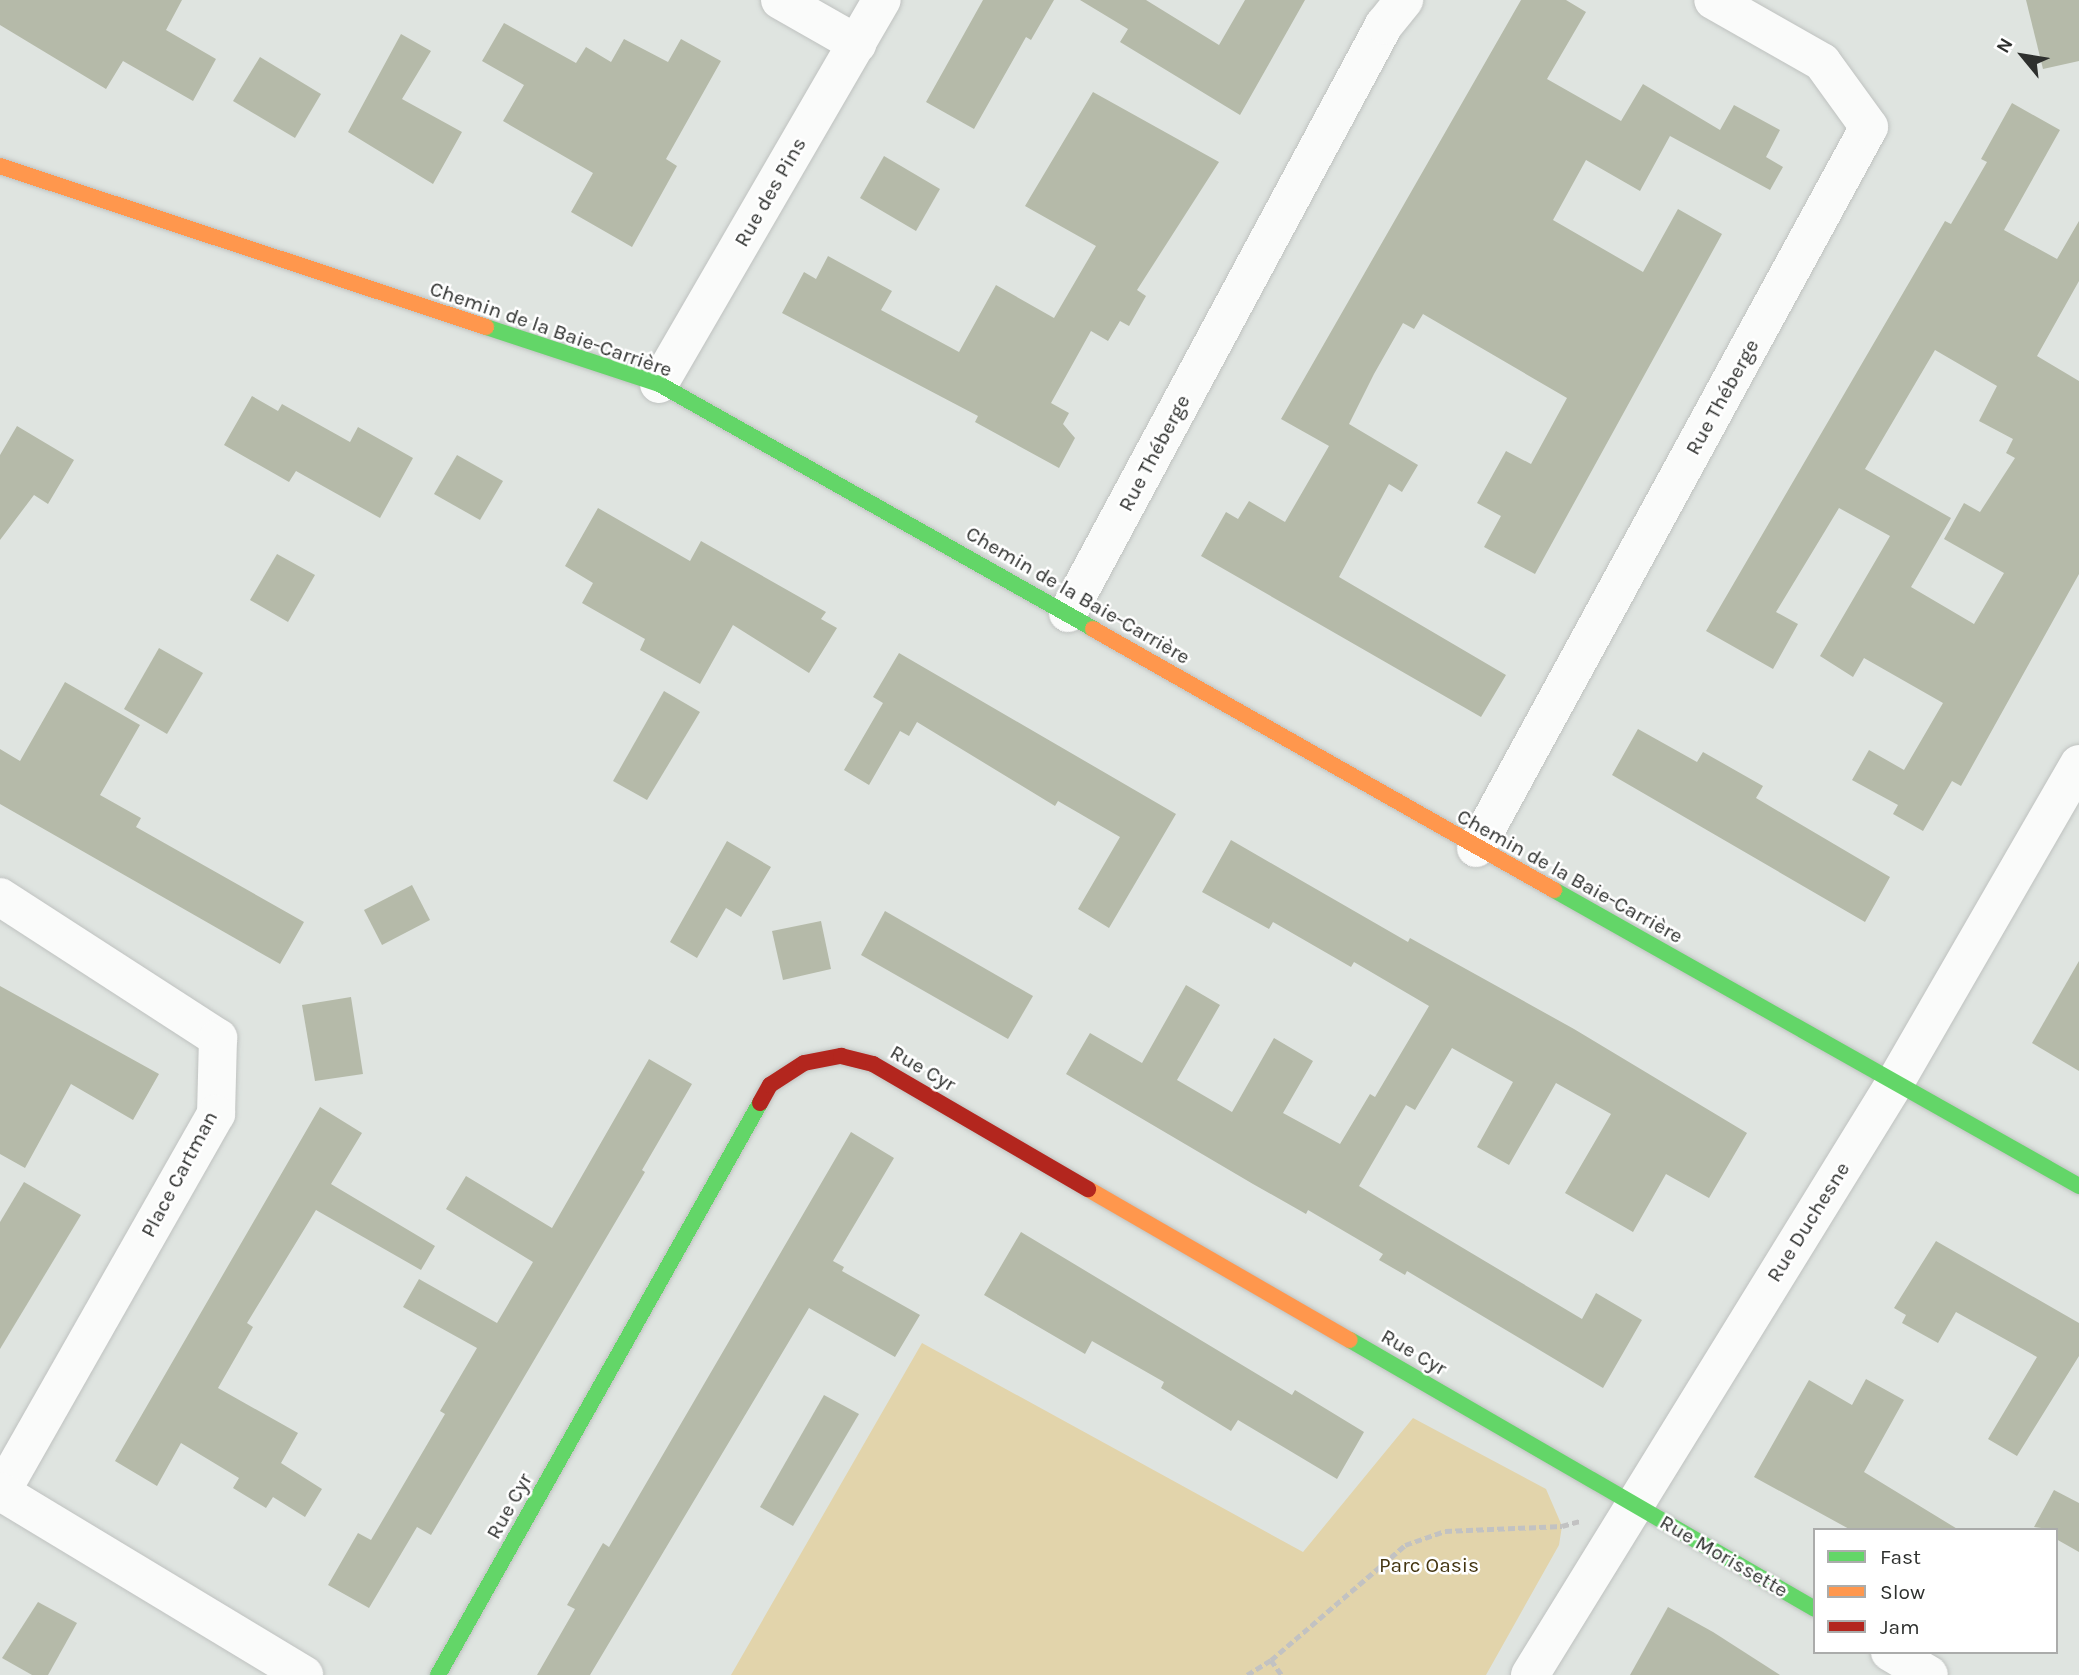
<!DOCTYPE html>
<html>
<head>
<meta charset="utf-8">
<style>
  body { margin:0 }
  #map { position:relative; width:2079px; height:1675px; overflow:hidden; background:#dfe4e0; font-family:Karla,sans-serif }
  div>[style] { position:absolute }
  .green>* { inset:0; background:#e2d4ab }
  .building>* { inset:0; background:#b5baa9 }
  .path>* { height:4.5px; margin-top:-2.25px; transform-origin:0; background:repeating-linear-gradient(90deg,#c2c2c2 0 7px,transparent 0 10.5px) }
  .roads { filter:drop-shadow(0 0 2px #bfc2c0) drop-shadow(0 0 2px #bfc2c0) }
  .street>* { height:38px; margin:-19px; padding:0 19px; transform-origin:19px; border-radius:19px; background:#fafbfa }
  .fast>* { height:16px; margin:-8px; padding:0 8px; transform-origin:8px; border-radius:8px; background:#63d668 }
  .slow>* { height:16px; margin:-8px; padding:0 8px; transform-origin:8px; border-radius:8px; background:#ff974d }
  .jam>* { height:16px; margin:-8px; padding:0 8px; transform-origin:8px; border-radius:8px; background:#b3261e }
  span { translate:-50% -50%; white-space:nowrap; text-align:center; line-height:1.15; -webkit-text-stroke:5px #fff; paint-order:stroke }
  .street-label { font-size:21px; color:#2e302e }
  .park-label { font-size:21px; color:#433511 }
  .legend { position:absolute; left:1813px; top:1528px; width:245px; height:126px; box-sizing:border-box; background:#fff; border:2px solid #abacab; margin:0; padding:9px 12px; list-style:none; font-size:21px; color:#2e302e }
  .legend li { display:flex; align-items:center; gap:14px; height:35px }
  .legend b { width:35px; border:2px solid #abacab }
  .north { position:absolute; left:1988px; top:21px; width:70px; height:70px; -webkit-text-stroke:5px #fff; paint-order:stroke; rotate:300deg; font-size:19px; font-weight:700; line-height:28px; text-align:center; color:#2e302e }
  .north::after { content:''; display:block; margin:auto; width:24px; height:32px; background:#2e302e; clip-path:polygon(50% 0,100% 100%,50% 72%,0 100%) }
</style>
</head>
<body>
<div id="map">
  <div class="green">
    <i style="clip-path:polygon(922px 1343px,1303px 1552px,1413px 1418px,1546px 1489px,1562px 1526px,1559px 1545px,1486px 1675px,731px 1675px)"></i>
  </div>
  <div class="building">
    <i style="clip-path:polygon(0 0,182px 0,166px 30px,216px 59px,193px 101px,123px 61px,106px 89px,0 25px)"></i>
    <i style="clip-path:polygon(983px 0,1054px 0,1031px 40px,1026px 37px,974px 129px,926px 102px)"></i>
    <i style="clip-path:polygon(1080px 0,1146px 0,1219px 45px,1245px 0,1305px 0,1240px 115px,1120px 42px,1128px 29px)"></i>
    <i style="clip-path:polygon(1521px 0,1566px 0,1586px 12px,1547px 79px,1621px 121px,1643px 84px,1720px 130px,1734px 105px,1780px 130px,1766px 157px,1783px 167px,1770px 190px,1670px 136px,1640px 191px,1586px 160px,1553px 220px,1643px 272px,1678px 209px,1722px 234px,1535px 574px,1484px 547px,1501px 516px,1477px 503px,1506px 451px,1531px 464px,1567px 398px,1423px 314px,1414px 329px,1403px 323px,1374px 374px,1349px 424px,1418px 465px,1402px 492px,1389px 484px,1339px 577px,1506px 675px,1481px 717px,1201px 556px,1226px 512px,1238px 519px,1249px 501px,1285px 522px,1329px 446px,1281px 419px)"></i>
    <i style="clip-path:polygon(2026px 0,2079px 0,2079px 61px,2043px 69px)"></i>
    <i style="clip-path:polygon(504px 23px,576px 63px,586px 47px,611px 62px,624px 39px,668px 62px,681px 39px,721px 61px,666px 159px,677px 166px,632px 247px,571px 212px,593px 173px,503px 121px,524px 85px,482px 61px)"></i>
    <i style="clip-path:polygon(401px 34px,431px 51px,402px 99px,462px 132px,433px 184px,348px 132px)"></i>
    <i style="clip-path:polygon(260px 57px,321px 94px,295px 138px,233px 101px)"></i>
    <i style="clip-path:polygon(1093px 92px,1219px 162px,1137px 290px,1146px 296px,1129px 326px,1120px 321px,1108px 341px,1091px 331px,1051px 403px,1069px 413px,1063px 424px,1075px 438px,1059px 468px,975px 422px,978px 416px,782px 313px,804px 272px,816px 279px,828px 256px,892px 291px,881px 310px,959px 352px,996px 285px,1054px 318px,1096px 246px,1025px 206px)"></i>
    <i style="clip-path:polygon(evenodd,2012px 103px,2060px 130px,2004px 230px,2057px 259px,2079px 221px,2079px 281px,2037px 356px,2079px 381px,2079px 574px,1961px 786px,1952px 781px,1923px 831px,1893px 814px,1898px 805px,1852px 780px,1869px 750px,1904px 770px,1943px 703px,1864px 658px,1853px 677px,1820px 656px,1890px 536px,1839px 508px,1776px 612px,1798px 624px,1773px 669px,1706px 631px,1945px 221px,1951px 224px,1987px 162px,1981px 159px,2012px 103px,1935px 350px,1997px 386px,1979px 421px,2013px 439px,2006px 453px,2015px 458px,1980px 512px,1964px 503px,1944px 539px,2004px 573px,1974px 624px,1911px 587px,1951px 518px,1865px 469px,1935px 350px)"></i>
    <i style="clip-path:polygon(884px 156px,940px 189px,916px 231px,860px 198px)"></i>
    <i style="clip-path:polygon(252px 396px,278px 411px,282px 404px,350px 442px,358px 427px,413px 458px,380px 518px,296px 471px,289px 482px,224px 445px)"></i>
    <i style="clip-path:polygon(17px 426px,74px 460px,48px 504px,34px 495px,0 540px,0 455px)"></i>
    <i style="clip-path:polygon(457px 455px,503px 481px,480px 520px,434px 494px)"></i>
    <i style="clip-path:polygon(598px 508px,690px 561px,701px 541px,826px 612px,821px 619px,837px 628px,809px 673px,733px 625px,700px 684px,640px 650px,645px 639px,582px 603px,593px 583px,565px 566px)"></i>
    <i style="clip-path:polygon(277px 554px,315px 575px,288px 622px,250px 600px)"></i>
    <i style="clip-path:polygon(159px 648px,203px 673px,167px 734px,124px 709px)"></i>
    <i style="clip-path:polygon(899px 653px,1176px 814px,1109px 928px,1078px 909px,1120px 837px,1058px 801px,1055px 806px,917px 722px,909px 736px,900px 731px,869px 785px,844px 770px,883px 703px,873px 697px)"></i>
    <i style="clip-path:polygon(65px 682px,140px 725px,100px 795px,141px 818px,136px 827px,304px 922px,280px 964px,0 804px,0 749px,20px 761px)"></i>
    <i style="clip-path:polygon(664px 691px,700px 712px,647px 800px,613px 781px)"></i>
    <i style="clip-path:polygon(1638px 729px,1697px 762px,1703px 752px,1763px 786px,1756px 798px,1890px 877px,1865px 922px,1612px 775px)"></i>
    <i style="clip-path:polygon(1231px 840px,1408px 942px,1410px 938px,1574px 1029px,1747px 1133px,1709px 1198px,1666px 1174px,1633px 1232px,1565px 1193px,1611px 1114px,1556px 1083px,1509px 1165px,1477px 1147px,1513px 1082px,1452px 1048px,1415px 1110px,1406px 1105px,1359px 1186px,1582px 1319px,1596px 1293px,1642px 1320px,1603px 1388px,1407px 1271px,1405px 1275px,1379px 1260px,1383px 1254px,1308px 1210px,1306px 1214px,1253px 1184px,1066px 1074px,1090px 1033px,1142px 1063px,1186px 985px,1220px 1005px,1177px 1080px,1232px 1112px,1274px 1038px,1313px 1061px,1283px 1113px,1340px 1144px,1370px 1094px,1375px 1097px,1429px 1006px,1354px 962px,1351px 967px,1273px 922px,1269px 929px,1202px 892px)"></i>
    <i style="clip-path:polygon(727px 841px,771px 867px,741px 917px,726px 908px,697px 958px,670px 942px)"></i>
    <i style="clip-path:polygon(412px 885px,430px 920px,382px 945px,364px 910px)"></i>
    <i style="clip-path:polygon(885px 911px,1033px 996px,1008px 1039px,861px 955px)"></i>
    <i style="clip-path:polygon(821px 921px,831px 969px,783px 980px,772px 931px)"></i>
    <i style="clip-path:polygon(2079px 961px,2079px 1071px,2032px 1043px)"></i>
    <i style="clip-path:polygon(0 986px,159px 1074px,133px 1120px,71px 1084px,25px 1168px,0 1154px)"></i>
    <i style="clip-path:polygon(351px 997px,363px 1074px,315px 1081px,302px 1005px)"></i>
    <i style="clip-path:polygon(649px 1059px,692px 1084px,642px 1170px,645px 1172px,431px 1535px,417px 1527px,369px 1608px,328px 1585px,358px 1533px,371px 1540px,445px 1414px,440px 1411px,477px 1348px,403px 1307px,419px 1279px,497px 1323px,533px 1262px,446px 1209px,466px 1176px,552px 1228px)"></i>
    <i style="clip-path:polygon(320px 1107px,362px 1133px,331px 1184px,435px 1246px,421px 1270px,316px 1210px,247px 1323px,253px 1327px,218px 1388px,298px 1433px,281px 1463px,322px 1489px,305px 1517px,273px 1497px,266px 1508px,233px 1488px,239px 1478px,181px 1443px,157px 1486px,115px 1461px)"></i>
    <i style="clip-path:polygon(851px 1132px,894px 1158px,833px 1261px,844px 1267px,842px 1271px,920px 1315px,895px 1357px,809px 1308px,590px 1675px,537px 1675px,575px 1609px,567px 1605px,603px 1543px,609px 1547px)"></i>
    <i style="clip-path:polygon(24px 1182px,81px 1215px,0 1349px,0 1222px)"></i>
    <i style="clip-path:polygon(1021px 1232px,1292px 1395px,1295px 1390px,1364px 1432px,1337px 1479px,1238px 1420px,1231px 1431px,1161px 1388px,1164px 1382px,1092px 1341px,1085px 1354px,984px 1295px)"></i>
    <i style="clip-path:polygon(1936px 1241px,2079px 1323px,2079px 1356px,2017px 1456px,1988px 1439px,2037px 1357px,1956px 1312px,1938px 1343px,1902px 1323px,1906px 1315px,1894px 1308px)"></i>
    <i style="clip-path:polygon(1866px 1379px,1904px 1400px,1864px 1472px,1959px 1530px,1851px 1530px,1754px 1477px,1809px 1380px,1852px 1405px)"></i>
    <i style="clip-path:polygon(824px 1395px,859px 1414px,793px 1526px,760px 1507px)"></i>
    <i style="clip-path:polygon(2054px 1490px,2079px 1503px,2079px 1552px,2056px 1539px,2056px 1530px,2034px 1527px)"></i>
    <i style="clip-path:polygon(38px 1602px,77px 1623px,48px 1675px,32px 1675px,2px 1658px)"></i>
    <i style="clip-path:polygon(1668px 1607px,1713px 1632px,1780px 1675px,1630px 1675px)"></i>
  </div>
  <div class="path">
    <i style="left:1271px;top:1660px;width:19px;rotate:54deg"></i>
    <i style="left:1247px;top:1675px;width:28px;rotate:-32deg"></i>
    <i style="left:1271px;top:1660px;width:177px;rotate:-40.6deg"></i>
    <i style="left:1405px;top:1545px;width:42px;rotate:-19.3deg"></i>
    <i style="left:1445px;top:1531px;width:117px;rotate:-2.4deg"></i>
    <i style="left:1562px;top:1526px;width:18px;rotate:-16deg"></i>
  </div>
  <div class="roads">
    <div class="street">
      <i style="left:780px;top:0;width:89px;rotate:29.7deg"></i>
      <i style="left:659px;top:384px;width:444px;rotate:-59.9deg"></i>
      <i style="left:1068px;top:613px;width:668px;rotate:-61.75deg"></i>
      <i style="left:1384px;top:25px;width:32px;rotate:-51deg"></i>
      <i style="left:1476px;top:848px;width:821px;rotate:-61.41deg"></i>
      <i style="left:1869px;top:127px;width:80px;rotate:-125.9deg"></i>
      <i style="left:1822px;top:62px;width:125px;rotate:-150.4deg"></i>
      <i style="left:0;top:897px;width:260px;rotate:32.9deg"></i>
      <i style="left:218px;top:1038px;width:76px;rotate:91.5deg"></i>
      <i style="left:216px;top:1114px;width:437px;rotate:119.6deg"></i>
      <i style="left:1px;top:1492px;width:354px;rotate:31.1deg"></i>
      <i style="left:1890px;top:1652px;width:45px;rotate:30.5deg"></i>
      <i style="left:1530px;top:1675px;width:698px;rotate:-58.36deg"></i>
      <i style="left:1896px;top:1081px;width:366px;rotate:-60deg"></i>
    </div>
    <div class="fast">
      <i style="left:486px;top:327px;width:182px;rotate:18.2deg"></i>
      <i style="left:659px;top:384px;width:498px;rotate:29.4deg"></i>
      <i style="left:1554px;top:890px;width:603px;rotate:29.41deg"></i>
      <i style="left:1350px;top:1340px;width:537px;rotate:30.05deg"></i>
      <i style="left:438px;top:1675px;width:656px;rotate:-60.62deg"></i>
    </div>
    <div class="slow">
      <i style="left:0;top:166px;width:512px;rotate:18.33deg"></i>
      <i style="left:1093px;top:629px;width:530px;rotate:29.52deg"></i>
      <i style="left:1088px;top:1189px;width:302px;rotate:30deg"></i>
    </div>
    <div class="jam">
      <i style="left:760px;top:1103px;width:21px;rotate:-61deg"></i>
      <i style="left:770px;top:1085px;width:40px;rotate:-32.9deg"></i>
      <i style="left:804px;top:1063px;width:38px;rotate:-11deg"></i>
      <i style="left:841px;top:1056px;width:33px;rotate:14deg"></i>
      <i style="left:873px;top:1064px;width:249px;rotate:30.2deg"></i>
    </div>
  </div>
  <div class="street-label">
    <span style="left:770px;top:192px;rotate:-60deg">Rue des Pins</span>
    <span style="left:551px;top:329px;rotate:19deg">Chemin de la Baie-Carrière</span>
    <span style="left:1722px;top:397px;rotate:-61deg">Rue Théberge</span>
    <span style="left:1154px;top:453px;rotate:-62deg">Rue Théberge</span>
    <span style="left:1078px;top:595px;rotate:30deg">Chemin de la Baie-Carrière</span>
    <span style="left:1570px;top:876px;rotate:29deg">Chemin de la Baie-Carrière</span>
    <span style="left:923px;top:1068px;rotate:30deg">Rue Cyr</span>
    <span style="left:179px;top:1174px;rotate:-62deg">Place Cartman</span>
    <span style="left:1808px;top:1222px;rotate:-58deg">Rue Duchesne</span>
    <span style="left:1414px;top:1352px;rotate:30deg">Rue Cyr</span>
    <span style="left:509px;top:1506px;rotate:-61deg">Rue Cyr</span>
    <span style="left:1724px;top:1556px;rotate:30deg">Rue Morissette</span>
  </div>
  <div class="park-label">
    <span style="left:1429px;top:1565px">Parc Oasis</span>
  </div>
  <ul class="legend">
  <li><b style="height:9px;background:#63d668"></b>Fast</li>
  <li><b style="height:9px;background:#ff974d"></b>Slow</li>
  <li><b style="height:9px;background:#b3261e"></b>Jam</li>
  </ul>
  <div class="north">N</div>
</div>
</body>
</html>
